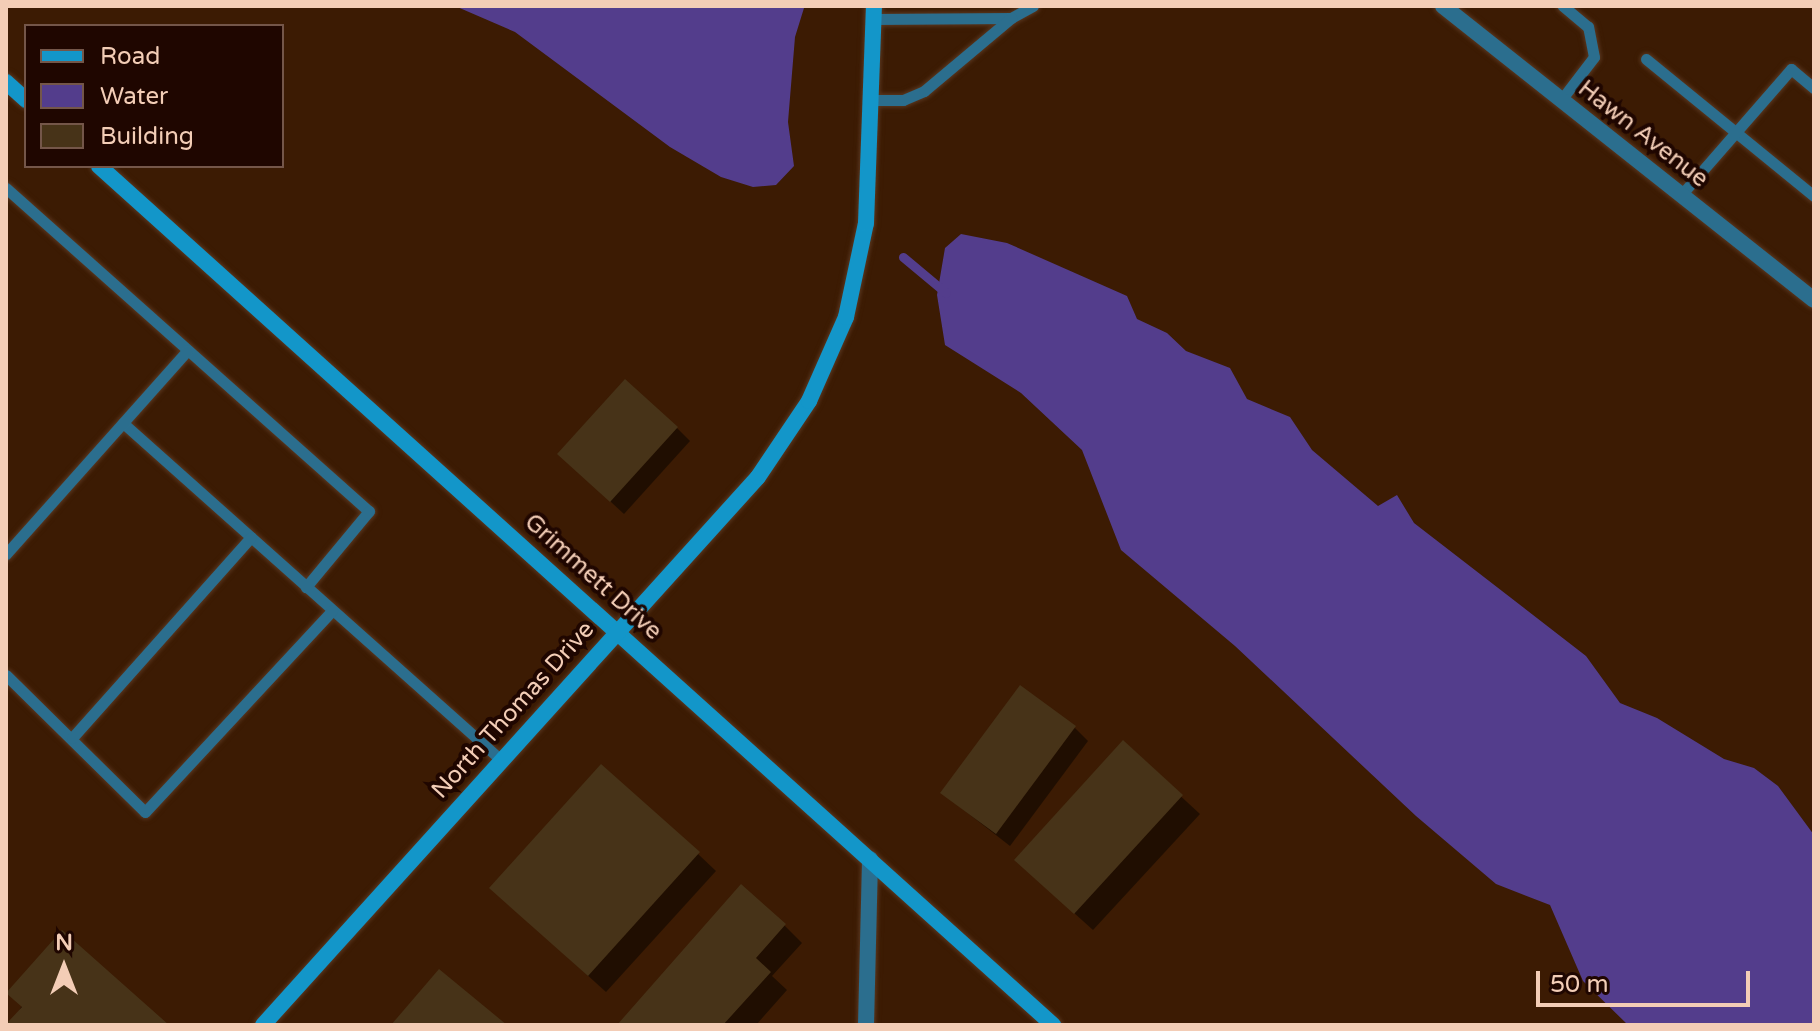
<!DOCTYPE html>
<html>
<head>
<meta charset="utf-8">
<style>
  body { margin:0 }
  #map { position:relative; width:1820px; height:1031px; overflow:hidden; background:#3c1b03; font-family:"Varela Round",sans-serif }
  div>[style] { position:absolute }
  .water>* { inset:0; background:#533d8c }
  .shadow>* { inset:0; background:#0007 }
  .stream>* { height:9px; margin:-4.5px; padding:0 4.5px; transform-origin:4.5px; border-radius:4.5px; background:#533d8c }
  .building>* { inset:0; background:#473318 }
  .roads { filter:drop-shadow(0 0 2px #593720) drop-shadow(0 0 2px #593720) }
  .lane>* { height:11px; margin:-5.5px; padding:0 5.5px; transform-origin:5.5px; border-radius:5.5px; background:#2b6e8e }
  .street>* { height:16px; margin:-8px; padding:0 8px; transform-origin:8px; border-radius:8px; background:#2b6e8e }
  .secondary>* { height:16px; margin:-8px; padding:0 8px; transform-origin:8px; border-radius:8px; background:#1396c9 }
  span { translate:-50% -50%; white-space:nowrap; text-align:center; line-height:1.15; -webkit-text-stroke:8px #1f0600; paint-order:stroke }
  .street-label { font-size:24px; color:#f3cdb6 }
  .frame { position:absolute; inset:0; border:8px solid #f3cdb6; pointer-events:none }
  .legend { position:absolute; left:24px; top:24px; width:260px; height:144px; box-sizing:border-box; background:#1f0600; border:2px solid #745649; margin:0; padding:10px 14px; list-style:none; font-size:24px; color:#f3cdb6 }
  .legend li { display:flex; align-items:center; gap:16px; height:40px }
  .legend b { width:40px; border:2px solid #745649 }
  .north { position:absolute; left:24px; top:927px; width:80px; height:80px; -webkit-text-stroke:6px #1f0600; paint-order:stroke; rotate:0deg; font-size:22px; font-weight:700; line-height:32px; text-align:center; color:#f3cdb6 }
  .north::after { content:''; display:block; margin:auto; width:28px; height:36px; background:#f3cdb6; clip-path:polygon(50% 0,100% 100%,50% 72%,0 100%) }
  .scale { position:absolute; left:1536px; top:971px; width:214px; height:36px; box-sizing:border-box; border:4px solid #f3cdb6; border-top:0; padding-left:10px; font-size:24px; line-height:28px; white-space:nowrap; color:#f3cdb6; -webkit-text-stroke:6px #1f0600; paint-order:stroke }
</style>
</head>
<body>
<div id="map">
  <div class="water">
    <i style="clip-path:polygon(455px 6px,804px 8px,795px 37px,788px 122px,794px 166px,776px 185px,753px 187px,721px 177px,670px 147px,515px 32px)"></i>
    <i style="clip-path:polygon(961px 234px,1007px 243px,1127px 296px,1137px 319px,1167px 333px,1186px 351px,1230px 368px,1247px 399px,1290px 417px,1312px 450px,1378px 506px,1397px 495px,1414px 523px,1586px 656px,1620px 703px,1657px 718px,1724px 759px,1754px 768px,1778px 786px,1814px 835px,1814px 1025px,1628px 1025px,1583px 981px,1550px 905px,1496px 884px,1416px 816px,1235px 646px,1121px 550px,1082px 450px,1021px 393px,945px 345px,937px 295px,945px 248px)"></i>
  </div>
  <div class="shadow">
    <i style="clip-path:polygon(677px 428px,690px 441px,624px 514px,573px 467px)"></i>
    <i style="clip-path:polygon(1075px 728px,1088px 741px,1010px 846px,942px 793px)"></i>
    <i style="clip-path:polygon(1123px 743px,1200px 814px,1093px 930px,1034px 877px)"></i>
    <i style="clip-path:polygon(698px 854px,716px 871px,606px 992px,510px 905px)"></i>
    <i style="clip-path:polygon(784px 925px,802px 943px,772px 976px,787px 990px,756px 1025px,619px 1025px)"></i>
    <i style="clip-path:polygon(63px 933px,166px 1025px,11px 1025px)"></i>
  </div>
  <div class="stream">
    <i style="left:903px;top:257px;width:56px;rotate:39.9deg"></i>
  </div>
  <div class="building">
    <i style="clip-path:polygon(625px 379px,678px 427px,610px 502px,557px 454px)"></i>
    <i style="clip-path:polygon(1020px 685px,1076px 726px,996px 834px,940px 793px)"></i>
    <i style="clip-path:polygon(1123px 740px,1183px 795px,1074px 914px,1014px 860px)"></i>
    <i style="clip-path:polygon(601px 764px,700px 852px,588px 976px,489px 888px)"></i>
    <i style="clip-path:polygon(741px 884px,786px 924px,756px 958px,771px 972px,723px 1025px,617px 1025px)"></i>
    <i style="clip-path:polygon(62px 930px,169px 1025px,7px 1023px,22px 1007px,6px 993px)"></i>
    <i style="clip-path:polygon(439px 969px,507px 1025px,391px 1025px)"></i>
  </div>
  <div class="roads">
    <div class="lane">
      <i style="left:874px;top:19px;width:137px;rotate:-0.4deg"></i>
      <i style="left:1011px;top:18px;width:25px;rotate:-29deg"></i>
      <i style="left:1646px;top:59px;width:217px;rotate:39.2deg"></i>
      <i style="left:873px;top:100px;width:30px"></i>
      <i style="left:903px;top:100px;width:23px;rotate:-23deg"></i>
      <i style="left:924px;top:91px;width:114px;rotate:-40deg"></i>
      <i style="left:1561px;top:100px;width:54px;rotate:-52.5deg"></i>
      <i style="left:1594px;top:57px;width:31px;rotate:-101deg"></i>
      <i style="left:1588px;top:27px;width:33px;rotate:-140deg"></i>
      <i style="left:6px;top:188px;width:486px;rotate:41.7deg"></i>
      <i style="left:369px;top:511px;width:99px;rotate:129.7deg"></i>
      <i style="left:1682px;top:194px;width:166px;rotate:-48.9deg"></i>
      <i style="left:1791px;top:69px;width:30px;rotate:40deg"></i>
      <i style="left:123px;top:423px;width:505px;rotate:41.71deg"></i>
      <i style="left:6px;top:554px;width:273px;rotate:-48.3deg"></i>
      <i style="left:6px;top:675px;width:195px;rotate:44.6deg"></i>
      <i style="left:145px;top:812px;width:275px;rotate:-47.1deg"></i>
      <i style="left:72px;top:738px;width:269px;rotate:-48.3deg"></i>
    </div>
    <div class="street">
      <i style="left:1443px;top:6px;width:473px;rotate:38.4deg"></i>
      <i style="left:866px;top:1025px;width:166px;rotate:-88.6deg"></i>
    </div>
    <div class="secondary">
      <i style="left:6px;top:82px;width:27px;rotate:42deg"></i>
      <i style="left:99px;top:166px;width:1284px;rotate:42deg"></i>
      <i style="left:263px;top:1025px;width:738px;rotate:-47.91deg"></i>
      <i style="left:758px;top:477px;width:92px;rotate:-56.1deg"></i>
      <i style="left:809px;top:401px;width:92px;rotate:-66.2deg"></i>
      <i style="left:846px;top:317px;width:96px;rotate:-78deg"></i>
      <i style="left:866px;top:223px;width:217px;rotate:-87.9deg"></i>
    </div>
  </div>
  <div class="street-label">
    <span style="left:1643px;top:134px;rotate:38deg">Hawn Avenue</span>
    <span style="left:593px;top:577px;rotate:42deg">Grimmett Drive</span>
    <span style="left:513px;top:710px;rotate:-48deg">North Thomas Drive</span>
  </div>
  <div class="frame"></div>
  <ul class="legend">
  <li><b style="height:10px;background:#1396c9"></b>Road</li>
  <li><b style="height:22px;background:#533d8c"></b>Water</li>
  <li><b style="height:22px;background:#473318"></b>Building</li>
  </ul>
  <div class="north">N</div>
  <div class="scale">50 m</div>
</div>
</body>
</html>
